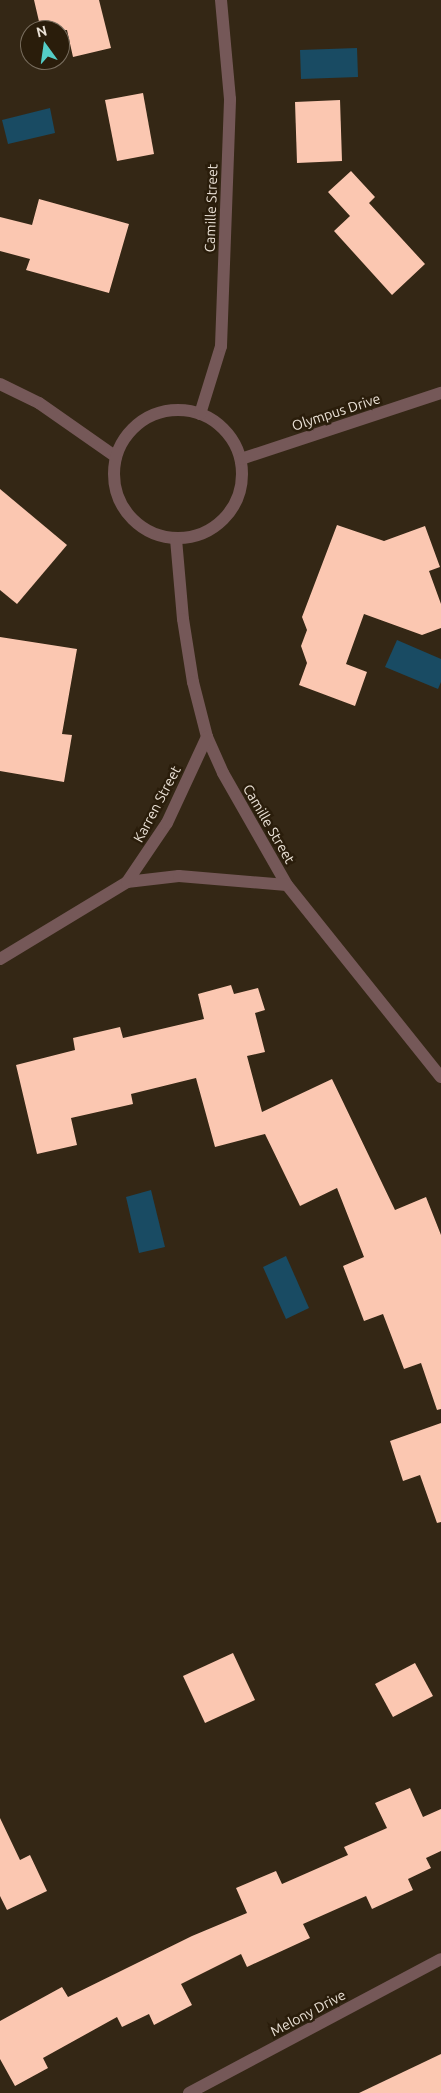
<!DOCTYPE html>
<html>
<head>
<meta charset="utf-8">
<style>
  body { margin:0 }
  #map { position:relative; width:441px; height:2093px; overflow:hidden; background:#342715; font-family:Ubuntu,sans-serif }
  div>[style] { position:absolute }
  .water>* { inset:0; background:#194b63 }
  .building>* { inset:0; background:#fbc7b1 }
  .minor>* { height:12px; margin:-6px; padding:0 6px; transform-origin:6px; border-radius:6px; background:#755858 }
  .minor>.ring { margin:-6px; padding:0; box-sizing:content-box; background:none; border:12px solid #755858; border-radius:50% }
  span { translate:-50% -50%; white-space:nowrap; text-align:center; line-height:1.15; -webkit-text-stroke:5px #2a1d0b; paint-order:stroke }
  .street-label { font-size:14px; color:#ebe2d7 }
  .north { position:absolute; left:20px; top:20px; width:50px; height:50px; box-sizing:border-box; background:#2a1d0b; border:1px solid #776c5d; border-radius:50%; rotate:346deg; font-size:14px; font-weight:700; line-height:20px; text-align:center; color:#ebe2d7 }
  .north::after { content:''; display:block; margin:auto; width:18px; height:22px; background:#54cdc7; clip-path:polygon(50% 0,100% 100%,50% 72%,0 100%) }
</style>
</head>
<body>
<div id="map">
  <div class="water">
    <i style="clip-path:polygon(357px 48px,358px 77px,301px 79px,300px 50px)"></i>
    <i style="clip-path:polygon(50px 108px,55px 133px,8px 144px,2px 120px)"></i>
    <i style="clip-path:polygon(397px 640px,441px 659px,441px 682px,438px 689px,385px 667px)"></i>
    <i style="clip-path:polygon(151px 1190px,165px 1247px,139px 1253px,126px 1197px)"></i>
    <i style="clip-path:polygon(286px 1256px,309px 1308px,286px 1319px,263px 1267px)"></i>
  </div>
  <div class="building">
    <i style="clip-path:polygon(34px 0,99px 0,111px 48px,73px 57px,67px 30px,41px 30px)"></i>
    <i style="clip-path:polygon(143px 93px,154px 154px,117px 161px,105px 100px)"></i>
    <i style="clip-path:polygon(340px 100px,342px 161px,297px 163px,295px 102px)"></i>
    <i style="clip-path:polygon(351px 171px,375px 197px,369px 203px,425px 264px,392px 295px,334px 231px,350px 216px,328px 192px)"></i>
    <i style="clip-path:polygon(39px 199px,129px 224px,109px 293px,26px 270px,30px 259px,0 251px,0 217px,32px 225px)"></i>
    <i style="clip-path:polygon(0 489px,67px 545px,17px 604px,0 590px)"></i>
    <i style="clip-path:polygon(337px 525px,384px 541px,425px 526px,440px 567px,429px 571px,441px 604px,441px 628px,422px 635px,364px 614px,346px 664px,367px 672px,355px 706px,299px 685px,307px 663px,301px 646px,307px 630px,302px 617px)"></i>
    <i style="clip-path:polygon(0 637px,77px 649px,62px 734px,72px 735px,64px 782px,0 771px)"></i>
    <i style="clip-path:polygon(231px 985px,234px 994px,258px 988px,265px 1010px,255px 1013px,265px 1052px,247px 1056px,262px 1112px,332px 1079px,395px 1210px,426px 1197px,441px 1235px,441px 1409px,437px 1410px,421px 1363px,404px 1369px,383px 1314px,364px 1321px,343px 1266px,364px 1257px,337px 1188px,300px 1206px,265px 1134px,215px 1147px,196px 1078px,131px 1094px,133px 1104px,71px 1118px,77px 1145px,37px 1154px,16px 1065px,75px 1050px,73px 1038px,120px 1027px,123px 1038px,204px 1019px,198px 994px)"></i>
    <i style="clip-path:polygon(441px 1423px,441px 1522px,437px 1523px,420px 1475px,403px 1481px,390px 1441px)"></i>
    <i style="clip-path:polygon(233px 1653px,255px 1700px,205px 1723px,183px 1676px)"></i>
    <i style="clip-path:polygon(415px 1663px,433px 1696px,393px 1717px,375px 1684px)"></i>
    <i style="clip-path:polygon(410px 1788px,423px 1817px,441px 1809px,441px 1851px,426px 1858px,431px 1868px,408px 1879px,413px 1890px,372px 1909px,366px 1896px,303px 1924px,310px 1938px,247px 1967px,241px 1954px,181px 1984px,192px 2005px,154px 2025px,149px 2014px,122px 2027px,117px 2017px,43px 2058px,48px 2068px,15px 2086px,0 2059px,0 2021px,62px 1987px,68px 1997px,192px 1936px,247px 1913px,236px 1888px,276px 1871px,282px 1884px,348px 1855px,344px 1847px,387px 1828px,375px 1803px)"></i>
    <i style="clip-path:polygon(0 1818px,20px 1860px,30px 1855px,47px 1891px,7px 1910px,0 1896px)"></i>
    <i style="clip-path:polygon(441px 2054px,441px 2093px,359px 2093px)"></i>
  </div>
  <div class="minor">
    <i style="left:0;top:384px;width:43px;rotate:26deg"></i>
    <i style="left:39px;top:403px;width:94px;rotate:35deg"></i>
    <i class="ring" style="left:114px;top:410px;width:116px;height:116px"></i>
    <i style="left:200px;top:414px;width:71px;rotate:-72.8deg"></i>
    <i style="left:221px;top:346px;width:247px;rotate:-87.9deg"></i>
    <i style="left:230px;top:99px;width:99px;rotate:-95.2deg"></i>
    <i style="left:241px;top:459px;width:211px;rotate:-18.3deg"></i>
    <i style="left:176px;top:539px;width:80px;rotate:85deg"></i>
    <i style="left:183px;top:619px;width:64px;rotate:81deg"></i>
    <i style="left:193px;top:682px;width:57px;rotate:75.7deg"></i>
    <i style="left:207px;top:737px;width:39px;rotate:66deg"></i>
    <i style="left:223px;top:773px;width:129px;rotate:60.3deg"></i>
    <i style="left:287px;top:885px;width:246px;rotate:51.3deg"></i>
    <i style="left:127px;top:882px;width:52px;rotate:-6.6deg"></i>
    <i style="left:179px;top:876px;width:108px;rotate:4.8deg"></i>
    <i style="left:0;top:959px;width:149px;rotate:-31.2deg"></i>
    <i style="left:127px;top:882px;width:71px;rotate:-55.9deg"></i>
    <i style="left:167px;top:823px;width:95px;rotate:-65.1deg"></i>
    <i style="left:189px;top:2093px;width:285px;rotate:-28deg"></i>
  </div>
  <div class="street-label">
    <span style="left:211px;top:208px;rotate:-88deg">Camille Street</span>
    <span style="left:336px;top:412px;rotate:-18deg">Olympus Drive</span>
    <span style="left:157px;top:804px;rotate:-62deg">Karren Street</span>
    <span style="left:269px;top:824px;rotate:60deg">Camille Street</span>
    <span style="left:308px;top:2013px;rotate:-28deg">Melony Drive</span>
  </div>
  <div class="north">N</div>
</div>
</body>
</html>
